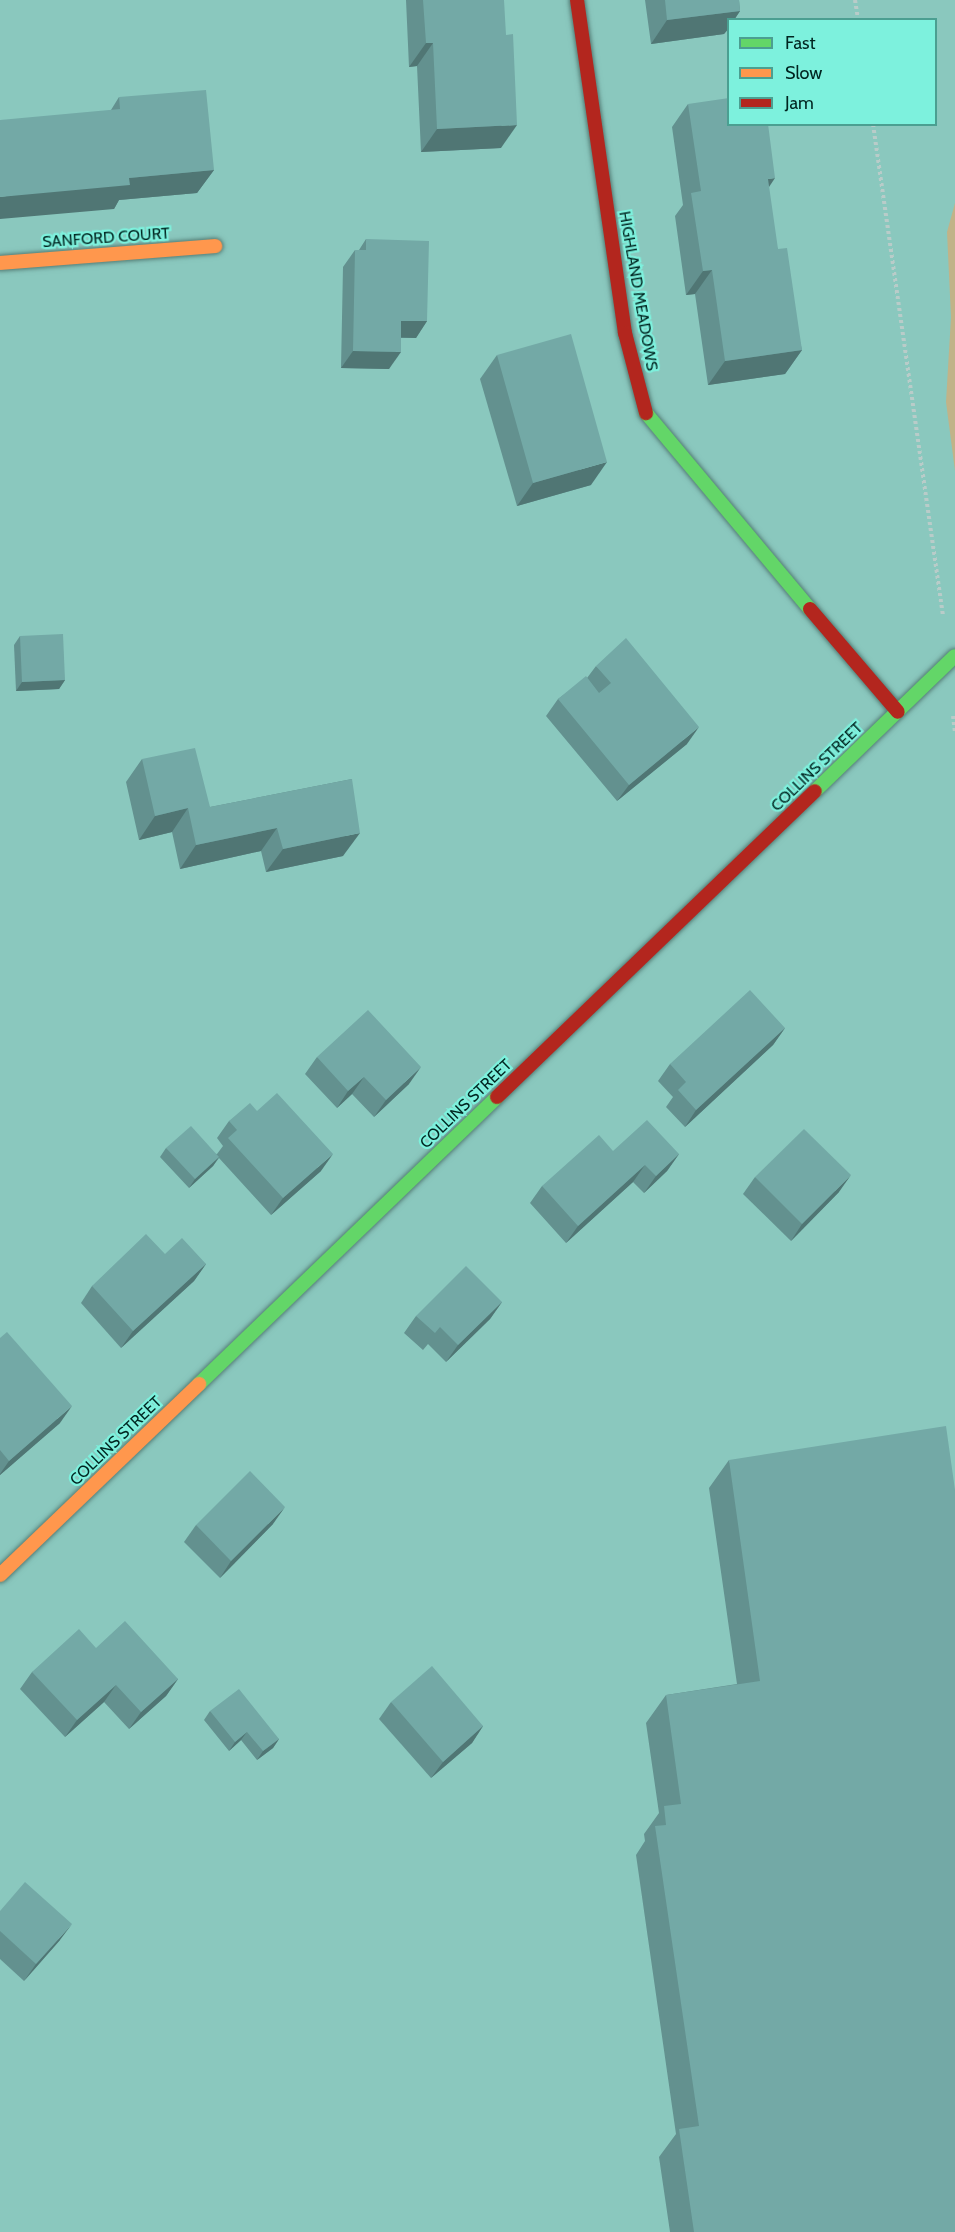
<!DOCTYPE html>
<html>
<head>
<meta charset="utf-8">
<style>
  body { margin:0 }
  #map { position:relative; width:955px; height:2232px; overflow:hidden; background:#8ac8be; font-family:Cabin,sans-serif }
  div>[style] { position:absolute }
  .green>* { inset:0; background:#c1b388 }
  .path>* { height:4px; margin-top:-2px; transform-origin:0; background:repeating-linear-gradient(90deg,#b9ccc9 0 3px,transparent 0 6px) }
  .roads { filter:drop-shadow(0 0 2px #557e77) drop-shadow(0 0 2px #557e77) }
  .fast>* { height:14px; margin:-7px; padding:0 7px; transform-origin:7px; border-radius:7px; background:#63d668 }
  .slow>* { height:14px; margin:-7px; padding:0 7px; transform-origin:7px; border-radius:7px; background:#ff974d }
  .jam>* { height:14px; margin:-7px; padding:0 7px; transform-origin:7px; border-radius:7px; background:#b3261e }
  .wall>* { inset:0; background:#63918f }
  .shaded-wall>* { inset:0; background:#507674 }
  .building>* { inset:0; background:#73a9a6 }
  span { translate:-50% -50%; white-space:nowrap; text-align:center; line-height:1.15; -webkit-text-stroke:4.5px #7df1dd; paint-order:stroke }
  .street-label { font-size:16px; color:#002520 }
  .legend { position:absolute; left:727px; top:18px; width:210px; height:108px; box-sizing:border-box; background:#7df1dd; border:2px solid #4b9f91; margin:0; padding:8px 10px; list-style:none; font-size:18px; color:#002520 }
  .legend li { display:flex; align-items:center; gap:12px; height:30px }
  .legend b { width:30px; border:2px solid #4b9f91 }
</style>
</head>
<body>
<div id="map">
  <div class="green">
    <i style="clip-path:polygon(955px 203px,955px 471px,946px 402px,951px 317px,947px 232px)"></i>
  </div>
  <div class="path">
    <i style="left:855px;top:0;width:20px;rotate:81deg"></i>
    <i style="left:873px;top:124px;width:497px;rotate:81.9deg"></i>
    <i style="left:953px;top:716px;width:17px;rotate:83deg"></i>
  </div>
  <div class="roads">
    <div class="fast">
      <i style="left:646px;top:413px;width:256px;rotate:50.1deg"></i>
      <i style="left:815px;top:791px;width:194px;rotate:-44deg"></i>
      <i style="left:199px;top:1384px;width:414px;rotate:-43.9deg"></i>
    </div>
    <div class="slow">
      <i style="left:0;top:263px;width:216px;rotate:-4.5deg"></i>
      <i style="left:0;top:1575px;width:276px;rotate:-43.8deg"></i>
    </div>
    <div class="jam">
      <i style="left:577px;top:0;width:336px;rotate:81.8deg"></i>
      <i style="left:625px;top:333px;width:83px;rotate:75.3deg"></i>
      <i style="left:810px;top:609px;width:135px;rotate:49.5deg"></i>
      <i style="left:497px;top:1097px;width:441px;rotate:-43.9deg"></i>
    </div>
  </div>
  <div class="wall">
    <i style="clip-path:polygon(406px 0,504px 0,501px 148px,421px 152px,417px 66px,409px 67px)"></i>
    <i style="clip-path:polygon(645px 0,739px 0,740px 11px,734px 20px,729px 20px,729px 28px,724px 34px,651px 44px)"></i>
    <i style="clip-path:polygon(119px 97px,214px 170px,197px 193px,119px 200px,114px 209px,111px 110px)"></i>
    <i style="clip-path:polygon(688px 104px,778px 249px,802px 350px,785px 374px,708px 385px,695px 294px,686px 295px,675px 216px,683px 205px,672px 127px)"></i>
    <i style="clip-path:polygon(366px 239px,427px 321px,416px 338px,401px 338px,389px 369px,341px 368px,343px 267px,355px 250px,359px 250px)"></i>
    <i style="clip-path:polygon(497px 355px,591px 485px,517px 506px,480px 379px)"></i>
    <i style="clip-path:polygon(20px 636px,65px 680px,59px 689px,16px 691px,14px 645px)"></i>
    <i style="clip-path:polygon(596px 666px,687px 744px,617px 801px,546px 716px,558px 699px,587px 678px)"></i>
    <i style="clip-path:polygon(142px 759px,210px 807px,352px 779px,343px 856px,266px 872px,261px 851px,180px 869px,172px 832px,139px 840px,126px 782px)"></i>
    <i style="clip-path:polygon(785px 1028px,773px 1045px,685px 1127px,666px 1107px,673px 1097px,658px 1081px,670px 1064px)"></i>
    <i style="clip-path:polygon(317px 1057px,409px 1084px,374px 1117px,352px 1094px,337px 1108px,305px 1074px)"></i>
    <i style="clip-path:polygon(257px 1111px,321px 1171px,271px 1215px,219px 1158px,213px 1166px,189px 1188px,160px 1157px,166px 1148px,217px 1154px,223px 1146px,217px 1138px,229px 1121px)"></i>
    <i style="clip-path:polygon(679px 1154px,667px 1171px,644px 1193px,633px 1182px,566px 1243px,530px 1203px,542px 1186px)"></i>
    <i style="clip-path:polygon(755px 1177px,839px 1192px,791px 1241px,743px 1194px)"></i>
    <i style="clip-path:polygon(165px 1254px,206px 1264px,194px 1281px,121px 1348px,81px 1303px,92px 1286px)"></i>
    <i style="clip-path:polygon(502px 1302px,490px 1319px,446px 1362px,428px 1344px,423px 1350px,404px 1333px,416px 1316px)"></i>
    <i style="clip-path:polygon(0 1338px,60px 1423px,0 1475px)"></i>
    <i style="clip-path:polygon(729px 1460px,955px 2232px,670px 2232px,659px 2157px,676px 2134px,636px 1855px,645px 1841px,644px 1834px,659px 1813px,646px 1723px,666px 1695px,737px 1684px,709px 1488px)"></i>
    <i style="clip-path:polygon(273px 1524px,220px 1578px,184px 1542px,196px 1525px)"></i>
    <i style="clip-path:polygon(96px 1648px,178px 1679px,166px 1696px,129px 1729px,104px 1702px,65px 1737px,20px 1689px,32px 1672px)"></i>
    <i style="clip-path:polygon(391px 1702px,483px 1726px,472px 1743px,431px 1778px,379px 1719px)"></i>
    <i style="clip-path:polygon(210px 1711px,279px 1739px,273px 1748px,257px 1760px,241px 1740px,229px 1751px,204px 1720px)"></i>
    <i style="clip-path:polygon(0 1911px,60px 1940px,24px 1981px,0 1959px)"></i>
  </div>
  <div class="shaded-wall">
    <i style="clip-path:polygon(740px 11px,734px 20px,729px 20px,729px 28px,724px 34px,651px 44px,667px 20px)"></i>
    <i style="clip-path:polygon(426px 43px,433px 43px,417px 66px,409px 67px)"></i>
    <i style="clip-path:polygon(517px 125px,501px 148px,421px 152px,437px 129px)"></i>
    <i style="clip-path:polygon(214px 170px,197px 193px,119px 200px,114px 209px,0 219px,0 197px,129px 178px)"></i>
    <i style="clip-path:polygon(775px 178px,759px 202px,768px 179px)"></i>
    <i style="clip-path:polygon(712px 270px,695px 294px,686px 295px,703px 271px)"></i>
    <i style="clip-path:polygon(401px 321px,427px 321px,416px 338px,390px 337px)"></i>
    <i style="clip-path:polygon(802px 350px,785px 374px,708px 385px,725px 361px)"></i>
    <i style="clip-path:polygon(353px 351px,401px 352px,389px 369px,341px 368px)"></i>
    <i style="clip-path:polygon(607px 462px,591px 485px,517px 506px,533px 483px)"></i>
    <i style="clip-path:polygon(65px 680px,59px 689px,16px 691px,22px 682px)"></i>
    <i style="clip-path:polygon(699px 727px,687px 744px,617px 801px,629px 785px)"></i>
    <i style="clip-path:polygon(188px 808px,172px 832px,139px 840px,155px 816px)"></i>
    <i style="clip-path:polygon(277px 828px,261px 851px,180px 869px,196px 845px)"></i>
    <i style="clip-path:polygon(360px 833px,343px 856px,266px 872px,283px 849px)"></i>
    <i style="clip-path:polygon(785px 1028px,773px 1045px,685px 1127px,696px 1110px)"></i>
    <i style="clip-path:polygon(421px 1067px,409px 1084px,374px 1117px,386px 1100px)"></i>
    <i style="clip-path:polygon(364px 1077px,352px 1094px,337px 1108px,348px 1091px)"></i>
    <i style="clip-path:polygon(333px 1154px,321px 1171px,271px 1215px,283px 1198px)"></i>
    <i style="clip-path:polygon(679px 1154px,667px 1171px,644px 1193px,656px 1176px)"></i>
    <i style="clip-path:polygon(219px 1157px,213px 1166px,189px 1188px,195px 1179px)"></i>
    <i style="clip-path:polygon(645px 1165px,633px 1182px,566px 1243px,578px 1226px)"></i>
    <i style="clip-path:polygon(851px 1175px,839px 1192px,791px 1241px,802px 1224px)"></i>
    <i style="clip-path:polygon(206px 1264px,194px 1281px,121px 1348px,133px 1331px)"></i>
    <i style="clip-path:polygon(502px 1302px,490px 1319px,446px 1362px,458px 1345px)"></i>
    <i style="clip-path:polygon(72px 1406px,60px 1423px,0 1475px,0 1474px,9px 1461px)"></i>
    <i style="clip-path:polygon(285px 1507px,273px 1524px,220px 1578px,231px 1561px)"></i>
    <i style="clip-path:polygon(178px 1679px,166px 1696px,129px 1729px,141px 1712px)"></i>
    <i style="clip-path:polygon(116px 1685px,104px 1702px,65px 1737px,77px 1720px)"></i>
    <i style="clip-path:polygon(483px 1726px,472px 1743px,431px 1778px,443px 1762px)"></i>
    <i style="clip-path:polygon(247px 1732px,241px 1740px,229px 1751px,235px 1742px)"></i>
    <i style="clip-path:polygon(279px 1739px,273px 1748px,257px 1760px,263px 1751px)"></i>
    <i style="clip-path:polygon(72px 1924px,60px 1940px,24px 1981px,36px 1964px)"></i>
  </div>
  <div class="building">
    <i style="clip-path:polygon(423px 0,504px 0,506px 35px,513px 34px,517px 125px,437px 129px,433px 43px,426px 43px)"></i>
    <i style="clip-path:polygon(665px 0,739px 0,740px 11px,667px 20px)"></i>
    <i style="clip-path:polygon(206px 90px,214px 170px,129px 178px,130px 185px,0 197px,0 120px,120px 109px,119px 97px)"></i>
    <i style="clip-path:polygon(729px 98px,729px 124px,768px 124px,775px 178px,768px 179px,778px 249px,787px 248px,802px 350px,725px 361px,712px 270px,703px 271px,691px 193px,701px 191px,688px 104px)"></i>
    <i style="clip-path:polygon(366px 239px,429px 241px,427px 321px,401px 321px,401px 352px,353px 351px,355px 250px,366px 250px)"></i>
    <i style="clip-path:polygon(571px 334px,607px 462px,533px 483px,497px 355px)"></i>
    <i style="clip-path:polygon(63px 634px,65px 680px,22px 682px,20px 636px)"></i>
    <i style="clip-path:polygon(626px 638px,699px 727px,629px 785px,558px 699px,586px 676px,599px 693px,611px 683px,596px 666px)"></i>
    <i style="clip-path:polygon(195px 748px,210px 807px,352px 779px,360px 833px,283px 849px,277px 828px,196px 845px,188px 808px,155px 816px,142px 759px)"></i>
    <i style="clip-path:polygon(750px 990px,785px 1028px,696px 1110px,678px 1090px,686px 1082px,670px 1064px)"></i>
    <i style="clip-path:polygon(368px 1010px,421px 1067px,386px 1100px,364px 1077px,348px 1091px,317px 1057px)"></i>
    <i style="clip-path:polygon(277px 1093px,333px 1154px,283px 1198px,228px 1138px,237px 1130px,229px 1121px,250px 1103px,257px 1111px)"></i>
    <i style="clip-path:polygon(647px 1120px,679px 1154px,656px 1176px,645px 1165px,578px 1226px,542px 1186px,599px 1135px,613px 1151px)"></i>
    <i style="clip-path:polygon(191px 1126px,219px 1157px,195px 1179px,166px 1148px)"></i>
    <i style="clip-path:polygon(804px 1129px,851px 1175px,802px 1224px,755px 1177px)"></i>
    <i style="clip-path:polygon(146px 1234px,165px 1254px,182px 1238px,206px 1264px,133px 1331px,92px 1286px)"></i>
    <i style="clip-path:polygon(466px 1266px,502px 1302px,458px 1345px,440px 1327px,435px 1333px,416px 1316px)"></i>
    <i style="clip-path:polygon(7px 1332px,72px 1406px,9px 1461px,0 1450px,0 1338px)"></i>
    <i style="clip-path:polygon(946px 1426px,955px 1490px,955px 2232px,694px 2232px,679px 2129px,699px 2126px,655px 1826px,666px 1825px,664px 1806px,681px 1804px,666px 1695px,760px 1681px,729px 1460px)"></i>
    <i style="clip-path:polygon(250px 1471px,285px 1507px,231px 1561px,196px 1525px)"></i>
    <i style="clip-path:polygon(125px 1621px,178px 1679px,141px 1712px,116px 1685px,77px 1720px,32px 1672px,79px 1629px,96px 1648px)"></i>
    <i style="clip-path:polygon(432px 1666px,483px 1726px,443px 1762px,391px 1702px)"></i>
    <i style="clip-path:polygon(239px 1689px,279px 1739px,263px 1751px,247px 1732px,235px 1742px,210px 1711px)"></i>
    <i style="clip-path:polygon(25px 1882px,72px 1924px,36px 1964px,0 1931px,0 1911px)"></i>
  </div>
  <div class="street-label">
    <span style="left:106px;top:238px;rotate:-4deg">SANFORD COURT</span>
    <span style="left:638px;top:291px;rotate:80deg">HIGHLAND MEADOWS</span>
    <span style="left:817px;top:767px;rotate:-44deg">COLLINS STREET</span>
    <span style="left:466px;top:1104px;rotate:-44deg">COLLINS STREET</span>
    <span style="left:116px;top:1441px;rotate:-44deg">COLLINS STREET</span>
  </div>
  <ul class="legend">
  <li><b style="height:8px;background:#63d668"></b>Fast</li>
  <li><b style="height:8px;background:#ff974d"></b>Slow</li>
  <li><b style="height:8px;background:#b3261e"></b>Jam</li>
  </ul>
</div>
</body>
</html>
